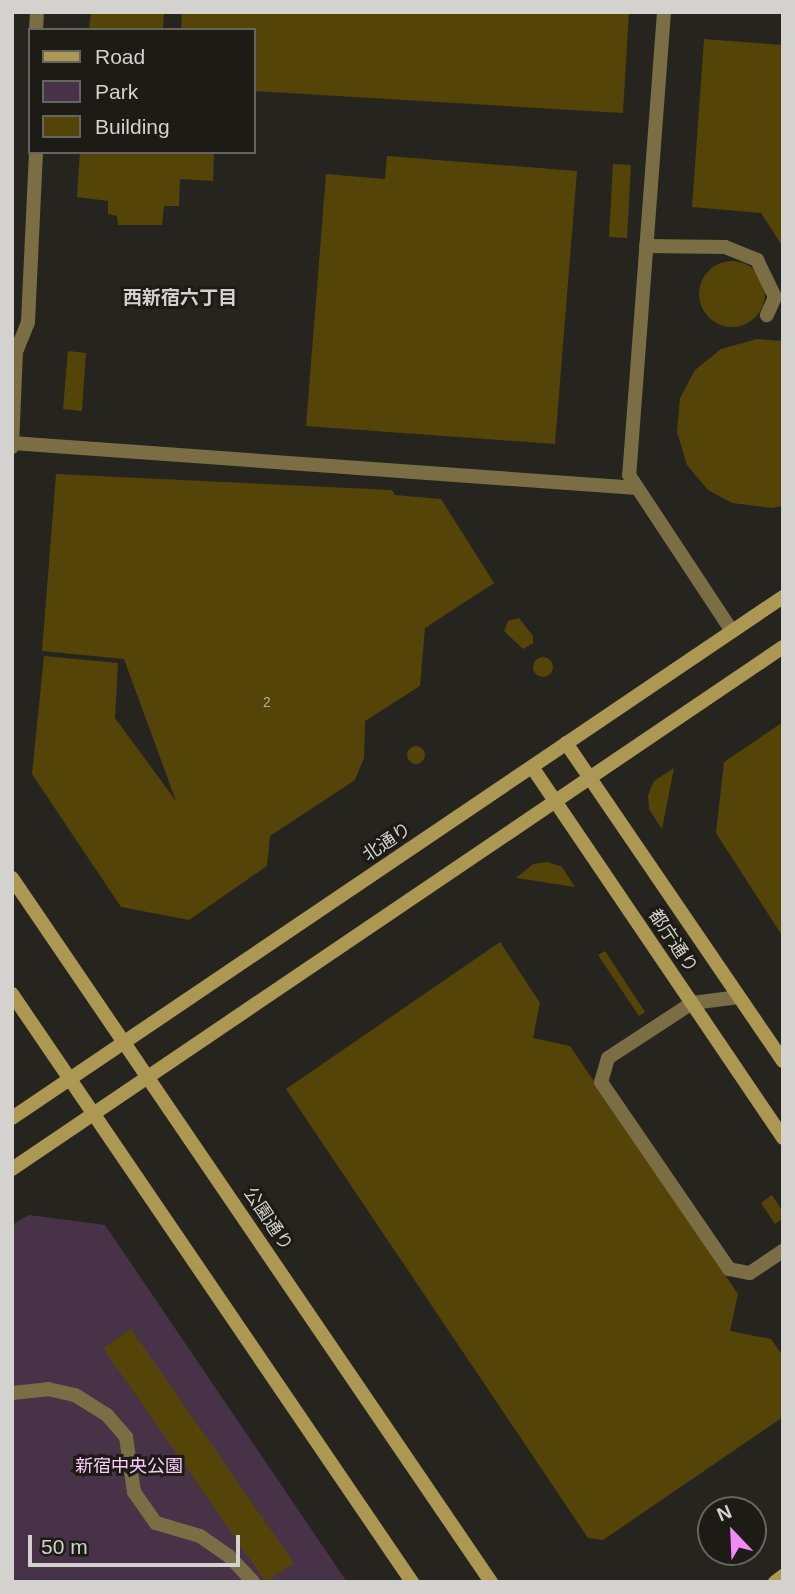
<!DOCTYPE html>
<html>
<head>
<meta charset="utf-8">
<style>
  body { margin:0 }
  #map { position:relative; width:795px; height:1594px; overflow:hidden; background:#26241e; font-family:Arial,"Noto Sans JP",sans-serif }
  div>[style] { position:absolute }
  .green>* { inset:0; background:#483248 }
  .building>* { inset:0; background:#544407 }
  .round { border-radius:50% }
  .lane>* { height:14px; margin:-7px; padding:0 7px; transform-origin:7px; border-radius:7px; background:#7b6e44 }
  .street>* { height:14px; margin:-7px; padding:0 7px; transform-origin:7px; border-radius:7px; background:#7b6e44 }
  .secondary>* { height:14px; margin:-7px; padding:0 7px; transform-origin:7px; border-radius:7px; background:#ac9852 }
  span { translate:-50% -50%; white-space:nowrap; text-align:center; line-height:1.15; -webkit-text-stroke:6px #1c1b15; paint-order:stroke }
  .number-label { font-size:14px; color:#b3ae9c }
  .number-label span { -webkit-text-stroke-width:0 }
  .street-label { font-size:18px; color:#d3d2ce }
  .park-label { font-size:18px; color:#fccbfc }
  .neighbourhood-label { font-size:19px; color:#d3d2ce; font-weight:700 }
  .frame { position:absolute; inset:0; border:14px solid #d3d2ce; pointer-events:none }
  .legend { position:absolute; left:28px; top:28px; width:228px; height:126px; box-sizing:border-box; background:#1c1b15; border:2px solid #65645f; margin:0; padding:9px 12px; list-style:none; font-size:21px; color:#d3d2ce }
  .legend li { display:flex; align-items:center; gap:14px; height:35px }
  .legend b { width:35px; border:2px solid #65645f }
  .north { position:absolute; left:697px; top:1496px; width:70px; height:70px; box-sizing:border-box; background:#1c1b15; border:2px solid #65645f; border-radius:50%; rotate:337deg; font-size:19px; font-weight:700; line-height:28px; text-align:center; color:#d3d2ce }
  .north::after { content:''; display:block; margin:auto; width:24px; height:32px; background:#f18af4; clip-path:polygon(50% 0,100% 100%,50% 72%,0 100%) }
  .scale { position:absolute; left:28px; top:1535px; width:212px; height:32px; box-sizing:border-box; border:4px solid #d3d2ce; border-top:0; padding-left:9px; font-size:21px; line-height:24px; white-space:nowrap; color:#d3d2ce; -webkit-text-stroke:5px #1c1b15; paint-order:stroke }
</style>
</head>
<body>
<div id="map">
  <div class="green">
    <i style="clip-path:polygon(29px 1215px,105px 1225px,347px 1582px,12px 1582px,12px 1225px)"></i>
  </div>
  <div class="building">
    <i style="clip-path:polygon(91px 12px,164px 12px,163px 30px,89px 30px)"></i>
    <i style="clip-path:polygon(182px 12px,629px 12px,623px 113px,254px 91px,254px 30px,181px 30px)"></i>
    <i style="clip-path:polygon(704px 39px,783px 45px,783px 247px,761px 213px,692px 207px)"></i>
    <i style="clip-path:polygon(80px 152px,214px 152px,213px 181px,180px 179px,179px 206px,164px 206px,162px 225px,118px 225px,117px 216px,108px 214px,108px 201px,77px 197px)"></i>
    <i style="clip-path:polygon(387px 156px,577px 171px,555px 444px,306px 426px,326px 174px,385px 179px)"></i>
    <i style="clip-path:polygon(613px 164px,631px 165px,627px 238px,609px 237px)"></i>
    <i class="round" style="left:699px;top:261px;width:66px;height:66px"></i>
    <i style="clip-path:polygon(757px 339px,783px 341px,783px 506px,772px 508px,732px 503px,708px 490px,687px 465px,677px 432px,680px 398px,695px 370px,721px 349px)"></i>
    <i style="clip-path:polygon(68px 351px,86px 353px,82px 411px,63px 409px)"></i>
    <i style="clip-path:polygon(56px 474px,392px 490px,395px 495px,441px 499px,494px 583px,425px 628px,420px 686px,365px 721px,364px 758px,355px 780px,270px 836px,267px 866px,189px 920px,121px 907px,32px 774px,44px 656px,118px 663px,115px 718px,176px 801px,124px 659px,42px 651px)"></i>
    <i style="clip-path:polygon(519px 618px,533px 636px,533px 643px,523px 649px,504px 631px,508px 621px)"></i>
    <i class="round" style="left:533px;top:657px;width:20px;height:20px"></i>
    <i style="clip-path:polygon(783px 722px,783px 937px,716px 833px,724px 762px)"></i>
    <i class="round" style="left:407px;top:746px;width:18px;height:18px"></i>
    <i style="clip-path:polygon(674px 768px,662px 829px,649px 809px,648px 795px,654px 781px)"></i>
    <i style="clip-path:polygon(547px 862px,562px 867px,575px 887px,516px 878px,533px 864px)"></i>
    <i style="clip-path:polygon(500px 942px,540px 1003px,533px 1038px,570px 1046px,738px 1294px,730px 1331px,771px 1339px,783px 1356px,783px 1417px,603px 1540px,588px 1538px,286px 1089px)"></i>
    <i style="clip-path:polygon(605px 951px,645px 1012px,639px 1016px,598px 955px)"></i>
    <i style="clip-path:polygon(772px 1195px,783px 1212px,783px 1218px,775px 1224px,761px 1203px)"></i>
    <i style="clip-path:polygon(131px 1329px,294px 1563px,266px 1582px,103px 1348px)"></i>
  </div>
  <div class="lane">
    <i style="left:646px;top:246px;width:79px;rotate:0.7deg"></i>
    <i style="left:725px;top:247px;width:35px;rotate:22deg"></i>
    <i style="left:757px;top:260px;width:41px;rotate:64.1deg"></i>
    <i style="left:775px;top:297px;width:20px;rotate:114deg"></i>
    <i style="left:739px;top:997px;width:47px;rotate:172.7deg"></i>
    <i style="left:692px;top:1003px;width:100px;rotate:146.8deg"></i>
    <i style="left:608px;top:1058px;width:25px;rotate:106deg"></i>
    <i style="left:601px;top:1082px;width:227px;rotate:55.6deg"></i>
    <i style="left:729px;top:1269px;width:21px;rotate:11deg"></i>
    <i style="left:750px;top:1273px;width:40px;rotate:-34deg"></i>
  </div>
  <div class="street">
    <i style="left:664px;top:12px;width:464px;rotate:94.3deg"></i>
    <i style="left:629px;top:475px;width:187px;rotate:56.6deg"></i>
    <i style="left:36px;top:30px;width:18px;rotate:-87deg"></i>
    <i style="left:12px;top:443px;width:627px;rotate:4.12deg"></i>
    <i style="left:12px;top:447px;width:95px;rotate:-87.6deg"></i>
    <i style="left:16px;top:352px;width:32px;rotate:-68deg"></i>
    <i style="left:28px;top:322px;width:170px;rotate:-87.3deg"></i>
    <i style="left:12px;top:1393px;width:36px;rotate:-6deg"></i>
    <i style="left:48px;top:1389px;width:28px;rotate:13deg"></i>
    <i style="left:75px;top:1395px;width:38px;rotate:32deg"></i>
    <i style="left:107px;top:1415px;width:29px;rotate:49deg"></i>
    <i style="left:126px;top:1437px;width:56px;rotate:81.7deg"></i>
    <i style="left:134px;top:1492px;width:38px;rotate:55deg"></i>
    <i style="left:156px;top:1523px;width:46px;rotate:16.5deg"></i>
    <i style="left:200px;top:1536px;width:35px;rotate:35deg"></i>
    <i style="left:229px;top:1556px;width:35px;rotate:47deg"></i>
  </div>
  <div class="secondary">
    <i style="left:566px;top:743px;width:385px;rotate:55.7deg"></i>
    <i style="left:532px;top:767px;width:448px;rotate:55.9deg"></i>
    <i style="left:12px;top:878px;width:852px;rotate:55.77deg"></i>
    <i style="left:12px;top:994px;width:711px;rotate:55.77deg"></i>
    <i style="left:12px;top:1118px;width:931px;rotate:-34.05deg"></i>
    <i style="left:12px;top:1169px;width:931px;rotate:-34.1deg"></i>
    <i style="left:775px;top:1582px;width:10px;rotate:-37deg"></i>
  </div>
  <div class="number-label">
    <span style="left:267px;top:702px">2</span>
  </div>
  <div class="street-label">
    <span style="left:387px;top:842px;rotate:-34deg">北通り</span>
    <span style="left:673px;top:941px;rotate:56deg">都庁通り</span>
    <span style="left:268px;top:1219px;rotate:56deg">公園通り</span>
  </div>
  <div class="park-label">
    <span style="left:129px;top:1466px">新宿中央公園</span>
  </div>
  <div class="neighbourhood-label">
    <span style="left:180px;top:298px">西新宿六丁目</span>
  </div>
  <div class="frame"></div>
  <ul class="legend">
  <li><b style="height:9px;background:#ac9852"></b>Road</li>
  <li><b style="height:19px;background:#483248"></b>Park</li>
  <li><b style="height:19px;background:#544407"></b>Building</li>
  </ul>
  <div class="north">N</div>
  <div class="scale">50 m</div>
</div>
</body>
</html>
